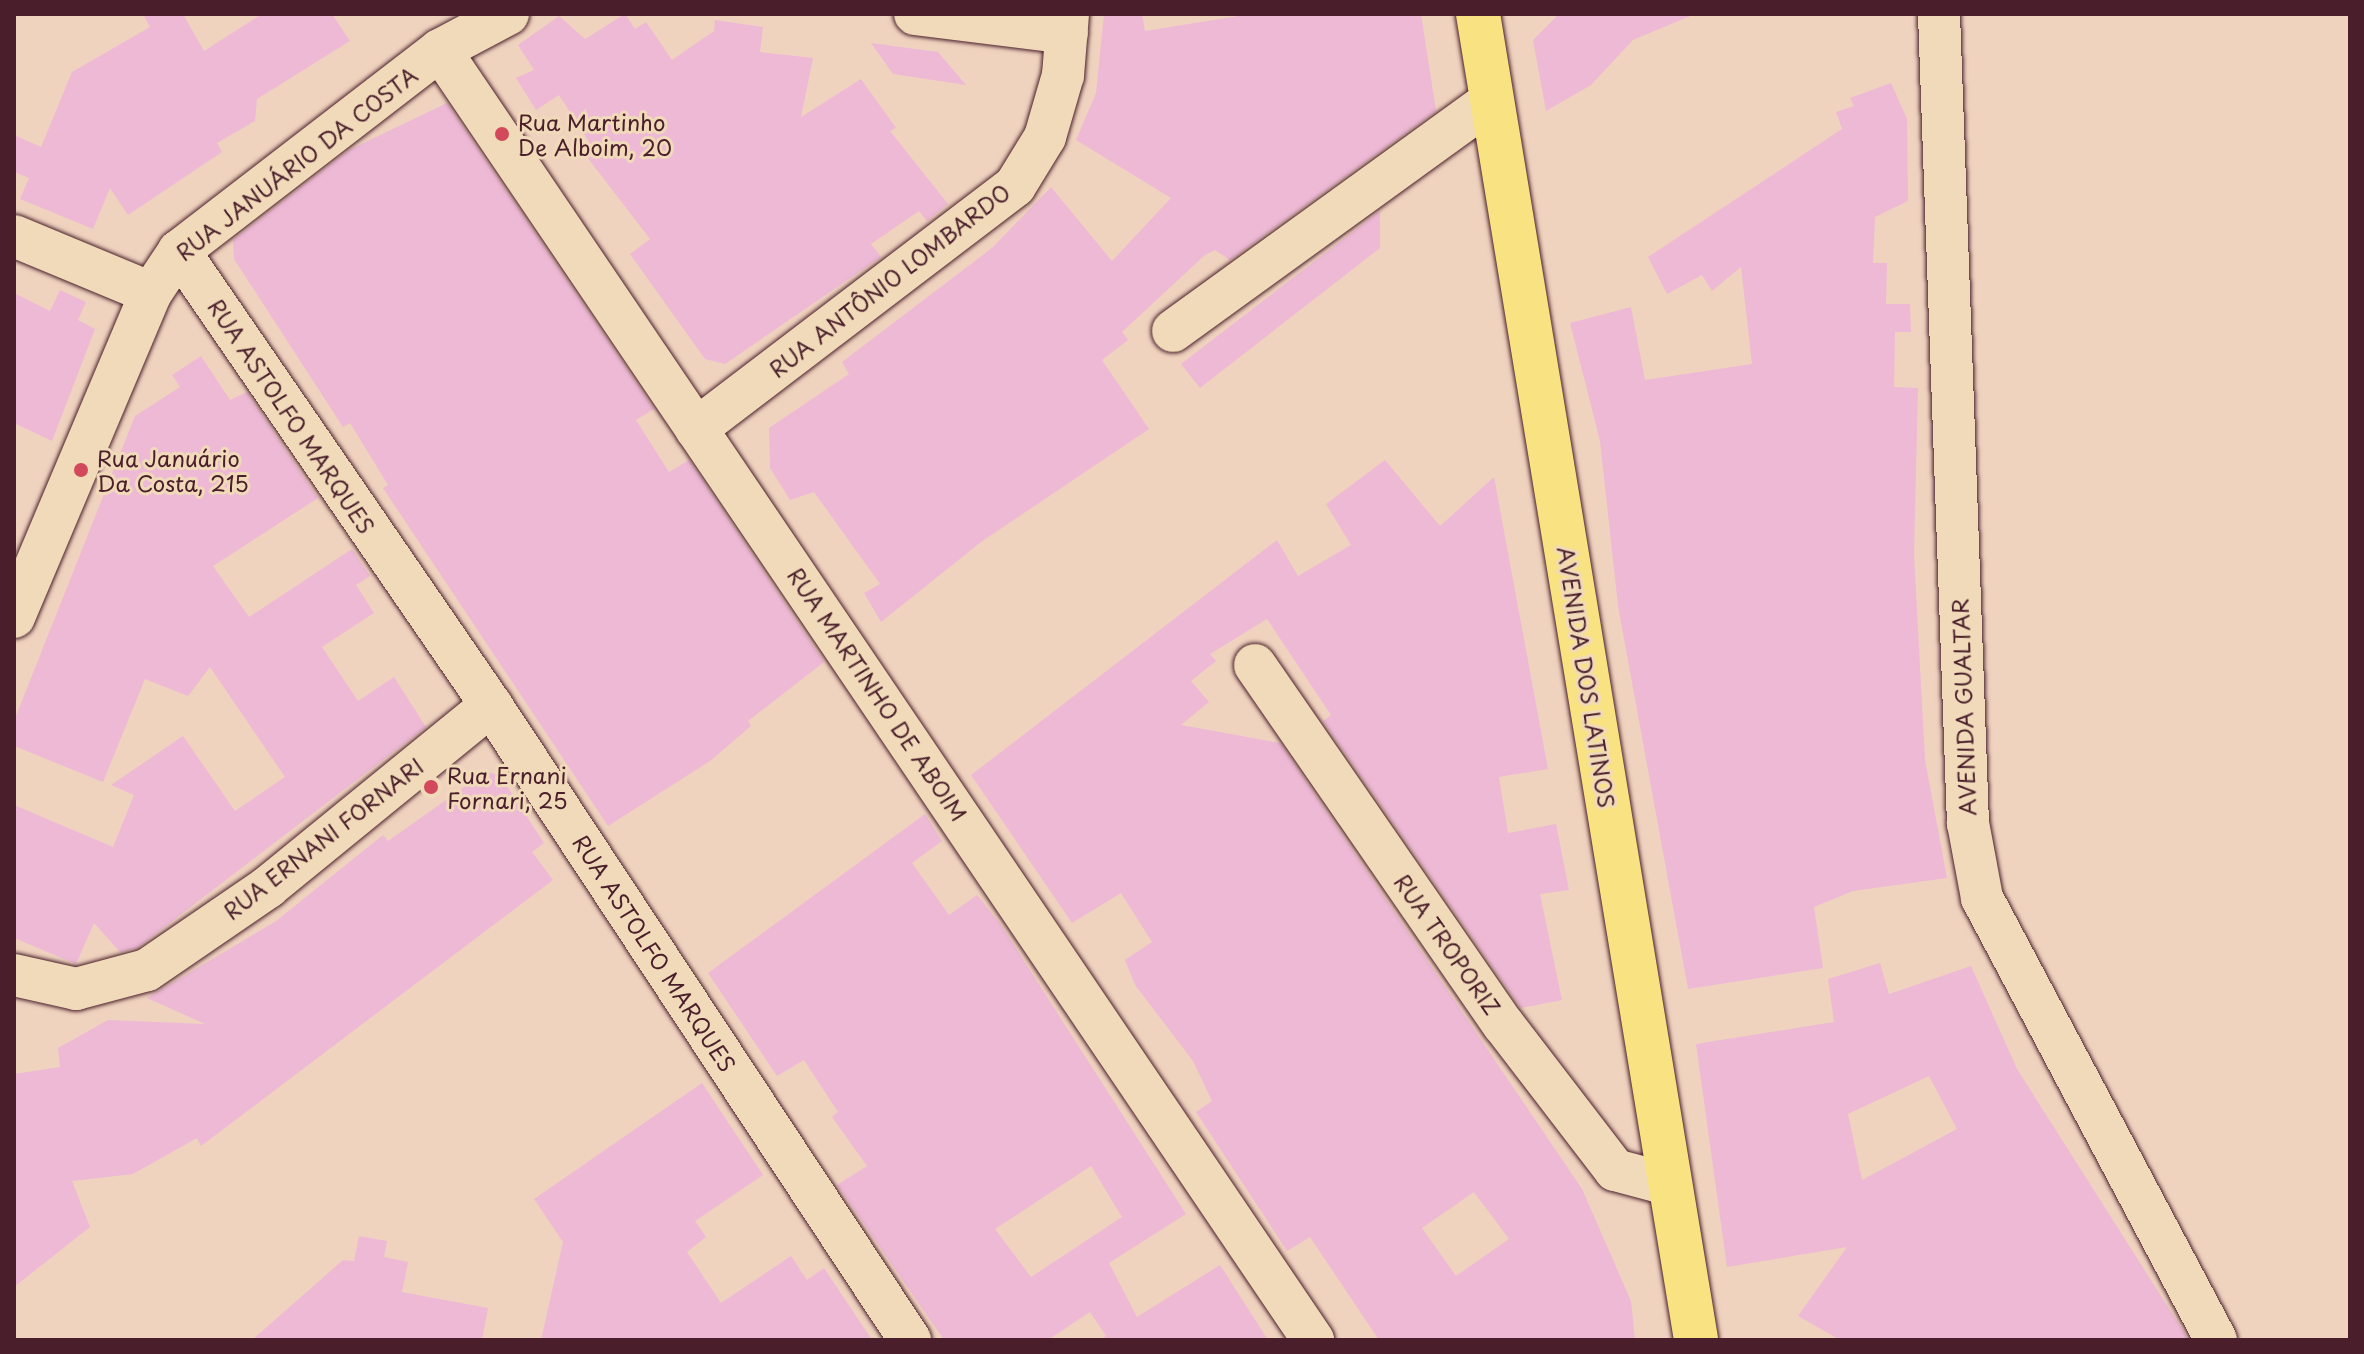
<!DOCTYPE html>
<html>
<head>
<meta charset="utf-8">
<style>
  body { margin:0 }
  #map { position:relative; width:2364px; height:1354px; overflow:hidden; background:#f0d3bf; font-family:"Playpen Sans",sans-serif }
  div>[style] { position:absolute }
  .building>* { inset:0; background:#edb9d5 }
  .roads { filter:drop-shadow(0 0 2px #4a1f2b) drop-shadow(0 0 2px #4a1f2b) }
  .minor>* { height:42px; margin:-21px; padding:0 21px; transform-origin:21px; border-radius:21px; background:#f1dab9 }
  .major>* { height:44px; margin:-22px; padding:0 22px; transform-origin:22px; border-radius:22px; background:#f8e281 }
  .dots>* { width:22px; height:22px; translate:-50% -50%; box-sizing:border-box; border:4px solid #f1dab9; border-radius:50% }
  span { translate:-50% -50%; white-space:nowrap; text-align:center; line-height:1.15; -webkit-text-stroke:6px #f1dab9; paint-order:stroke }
  .poi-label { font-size:22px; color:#4a1f2b }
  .left { translate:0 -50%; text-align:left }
  .street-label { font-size:22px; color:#4a1f2b }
  .frame { position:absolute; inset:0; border:16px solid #4a1f2b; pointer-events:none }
</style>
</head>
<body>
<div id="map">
  <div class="building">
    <i style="clip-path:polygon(143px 14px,183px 14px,204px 51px,262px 14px,332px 14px,350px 41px,257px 99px,255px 121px,217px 143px,222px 152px,128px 215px,110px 188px,93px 229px,20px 199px,29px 178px,14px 172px,14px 135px,41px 147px,72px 72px,150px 27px)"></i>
    <i style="clip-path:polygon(625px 14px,635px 29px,646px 22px,672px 60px,714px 31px,715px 20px,763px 27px,760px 52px,813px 58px,801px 117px,861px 79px,896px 128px,890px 131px,948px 204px,927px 221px,919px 211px,871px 244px,881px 257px,725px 364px,705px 359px,630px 254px,650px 239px,580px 148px,589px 142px,559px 95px,536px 110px,516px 78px,534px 70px,518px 45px,559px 16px,585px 39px)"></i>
    <i style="clip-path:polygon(1104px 14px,1142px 14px,1145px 31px,1251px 14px,1421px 14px,1436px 111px,1230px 260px,1215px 250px,1205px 255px,1122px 332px,1128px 340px,1102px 360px,1149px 429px,981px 542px,881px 622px,864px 593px,880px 584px,814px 492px,790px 500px,770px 468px,769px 428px,849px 374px,842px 362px,992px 248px,1051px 187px,1112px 261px,1171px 198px,1076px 140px,1096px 93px)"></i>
    <i style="clip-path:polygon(1559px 14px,1695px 14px,1633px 40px,1591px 85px,1546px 111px,1533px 40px)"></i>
    <i style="clip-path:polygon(871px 43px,938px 52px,966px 85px,893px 74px)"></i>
    <i style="clip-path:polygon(1891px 83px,1907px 119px,1908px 201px,1875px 217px,1873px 263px,1887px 263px,1886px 304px,1910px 304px,1911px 332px,1895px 332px,1894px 387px,1918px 388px,1914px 554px,1925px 760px,1947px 878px,1853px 891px,1814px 907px,1823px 968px,1688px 989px,1618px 606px,1600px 441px,1570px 323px,1631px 307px,1645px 380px,1752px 364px,1741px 267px,1712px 291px,1702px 275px,1667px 294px,1648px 257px,1842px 129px,1836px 112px,1854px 106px,1850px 98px)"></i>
    <i style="clip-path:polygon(447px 103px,654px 409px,636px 420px,669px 472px,689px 460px,824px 662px,748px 721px,751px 726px,710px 761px,608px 826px,383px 488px,388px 485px,350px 423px,343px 427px,234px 259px,233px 240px,349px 150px)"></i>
    <i style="clip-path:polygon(1380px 211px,1380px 248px,1200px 388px,1181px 364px)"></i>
    <i style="clip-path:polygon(60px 290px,86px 302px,78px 320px,95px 329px,52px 441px,14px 423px,14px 293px,50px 311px)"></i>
    <i style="clip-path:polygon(201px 356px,230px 400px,247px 392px,318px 498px,213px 566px,249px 617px,352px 549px,370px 576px,356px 585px,374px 613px,322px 647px,358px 701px,394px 677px,426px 727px,137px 948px,120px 952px,94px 923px,76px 964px,14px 938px,14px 805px,113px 847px,134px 795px,111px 785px,183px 736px,235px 811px,285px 777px,210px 667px,188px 696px,145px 679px,103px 782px,14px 746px,14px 721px,135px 416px,180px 387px,172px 375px)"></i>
    <i style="clip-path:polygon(evenodd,1385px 460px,1440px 526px,1494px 477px,1548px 769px,1499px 777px,1508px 833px,1556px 824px,1569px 890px,1540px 894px,1562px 1000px,1521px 1008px,1323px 721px,1331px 715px,1267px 619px,1210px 654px,1216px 661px,1191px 681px,1209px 702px,1181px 725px,1280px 743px,1582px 1189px,1631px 1301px,1635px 1340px,1379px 1340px,1310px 1237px,1287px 1251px,1196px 1112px,1212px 1101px,1193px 1061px,1135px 985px,1125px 960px,1152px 942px,1121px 893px,1072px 923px,971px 775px,1277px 540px,1298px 576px,1351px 545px,1326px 504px,1385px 460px,1474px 1192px,1509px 1239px,1456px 1276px,1422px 1228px,1474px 1192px)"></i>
    <i style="clip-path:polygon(487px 771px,501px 777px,544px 843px,532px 852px,553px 880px,201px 1146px,197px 1138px,133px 1174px,72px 1181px,90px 1227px,14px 1287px,14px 1074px,60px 1067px,58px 1048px,108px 1020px,205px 1024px,147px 998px,276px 921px,383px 835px,388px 841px)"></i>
    <i style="clip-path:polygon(evenodd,925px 814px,942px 841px,912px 863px,949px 915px,977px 895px,1001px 925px,1186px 1214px,1109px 1263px,1137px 1317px,1220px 1265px,1268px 1340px,1100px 1340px,1106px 1336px,1090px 1312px,1048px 1340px,944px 1340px,837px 1185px,867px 1166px,832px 1117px,838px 1112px,804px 1060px,777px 1076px,708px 973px,925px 814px,1091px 1166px,1122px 1217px,1031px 1277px,995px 1229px,1091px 1166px)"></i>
    <i style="clip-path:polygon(evenodd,1880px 963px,1889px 994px,1971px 966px,2017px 1069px,2189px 1340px,1840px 1340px,1798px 1316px,1847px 1247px,1727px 1267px,1696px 1044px,1834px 1022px,1828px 979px,1880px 963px,1929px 1076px,1957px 1129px,1862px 1180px,1848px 1114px,1929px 1076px)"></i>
    <i style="clip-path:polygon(702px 1083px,763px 1175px,695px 1221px,706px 1237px,687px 1252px,721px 1303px,791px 1256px,807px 1280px,824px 1268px,872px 1340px,541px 1340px,563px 1242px,534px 1199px)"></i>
    <i style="clip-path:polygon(359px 1236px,387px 1241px,384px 1257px,408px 1262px,402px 1292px,488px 1308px,482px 1340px,252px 1340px,343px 1260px,354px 1261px)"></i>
  </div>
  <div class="roads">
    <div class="minor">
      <i style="left:915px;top:14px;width:153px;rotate:7.1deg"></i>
      <i style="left:1939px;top:14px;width:810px;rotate:87.95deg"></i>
      <i style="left:1968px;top:823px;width:76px;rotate:79.4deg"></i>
      <i style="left:1982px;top:898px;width:500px;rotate:62.1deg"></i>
      <i style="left:440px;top:50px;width:1558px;rotate:55.91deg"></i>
      <i style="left:14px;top:236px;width:148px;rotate:22.6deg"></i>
      <i style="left:179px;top:251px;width:551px;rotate:55.5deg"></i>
      <i style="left:491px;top:705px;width:761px;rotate:56.58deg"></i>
      <i style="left:1173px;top:331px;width:392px;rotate:-35.9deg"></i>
      <i style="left:696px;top:429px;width:401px;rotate:-37.3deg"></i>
      <i style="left:1015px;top:186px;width:57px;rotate:-58.5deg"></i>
      <i style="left:1045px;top:137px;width:65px;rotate:-73.8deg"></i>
      <i style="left:1063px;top:75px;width:61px;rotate:-85.3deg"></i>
      <i style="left:14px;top:617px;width:352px;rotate:-67.1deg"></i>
      <i style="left:151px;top:293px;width:50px;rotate:-56.3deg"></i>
      <i style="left:179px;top:251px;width:329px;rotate:-37.6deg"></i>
      <i style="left:440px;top:50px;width:77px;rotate:-27.9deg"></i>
      <i style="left:1255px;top:665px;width:436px;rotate:55.4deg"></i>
      <i style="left:1503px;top:1024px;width:184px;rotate:52.5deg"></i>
      <i style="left:1615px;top:1170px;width:58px;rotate:15deg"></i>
      <i style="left:14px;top:975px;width:64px;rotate:12.7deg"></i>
      <i style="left:76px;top:989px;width:73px;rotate:-15deg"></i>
      <i style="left:147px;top:970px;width:147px;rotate:-34.4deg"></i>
      <i style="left:268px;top:887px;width:288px;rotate:-39.2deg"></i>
    </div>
    <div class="major">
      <i style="left:1478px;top:14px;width:1344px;rotate:80.66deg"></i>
    </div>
  </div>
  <div class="dots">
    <i style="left:502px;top:134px;background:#d1495b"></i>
    <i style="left:81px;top:470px;background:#d1495b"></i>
    <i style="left:431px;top:787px;background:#d1495b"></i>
  </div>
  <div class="poi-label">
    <span class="left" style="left:518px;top:134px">Rua Martinho<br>De Alboim, 20</span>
    <span class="left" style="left:97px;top:470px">Rua Januário<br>Da Costa, 215</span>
    <span class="left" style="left:447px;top:787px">Rua Ernani<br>Fornari, 25</span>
  </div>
  <div class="street-label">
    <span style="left:296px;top:163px;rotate:-38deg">RUA JANUÁRIO DA COSTA</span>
    <span style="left:889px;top:280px;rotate:-38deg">RUA ANTÔNIO LOMBARDO</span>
    <span style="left:292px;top:416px;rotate:56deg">RUA ASTOLFO MARQUES</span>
    <span style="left:1587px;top:677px;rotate:81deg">AVENIDA DOS LATINOS</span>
    <span style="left:878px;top:694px;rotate:56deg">RUA MARTINHO DE ABOIM</span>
    <span style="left:1963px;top:707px;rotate:-92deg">AVENIDA GUALTAR</span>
    <span style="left:323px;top:838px;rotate:-38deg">RUA ERNANI FORNARI</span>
    <span style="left:1448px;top:944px;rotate:55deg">RUA TROPORIZ</span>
    <span style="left:655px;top:953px;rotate:57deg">RUA ASTOLFO MARQUES</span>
  </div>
  <div class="frame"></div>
</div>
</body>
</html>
